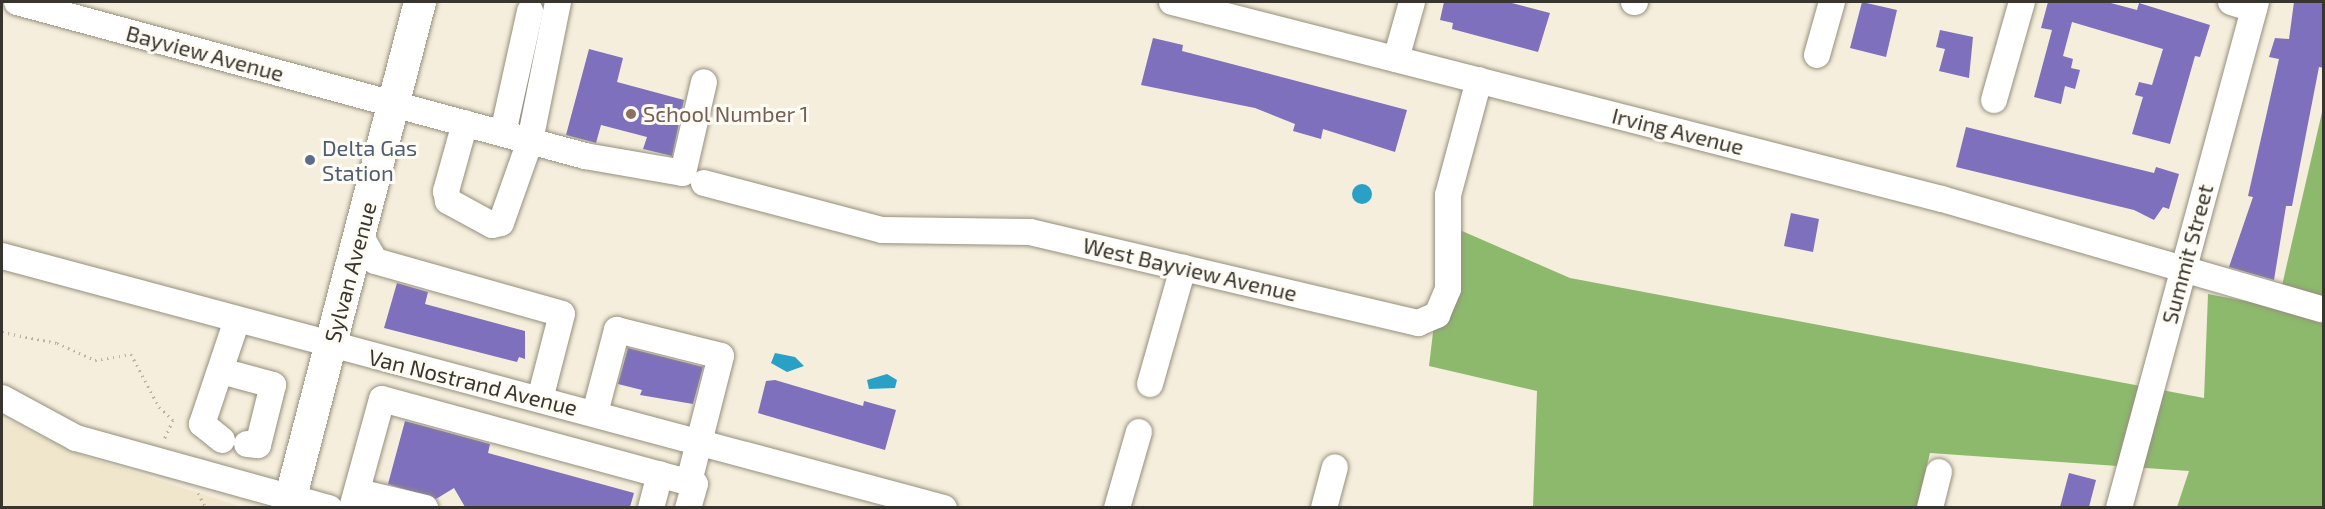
<!DOCTYPE html>
<html>
<head>
<meta charset="utf-8">
<style>
  body { margin:0 }
  #map { position:relative; width:2325px; height:509px; overflow:hidden; background:#f5eedc; font-family:"Exo 2",sans-serif }
  div>[style] { position:absolute }
  .built>* { inset:0; background:#efe6cc }
  .forest>* { inset:0; background:#8db96d }
  .water>* { inset:0; background:#29a1c6 }
  .round { border-radius:50% }
  .building>* { inset:0; background:#7e70bc }
  .path>* { height:3px; margin-top:-1.5px; transform-origin:0; background:repeating-linear-gradient(90deg,#b9b4a5 0 1.5px,transparent 0 6px) }
  .roads { filter:drop-shadow(0 0 2px #958f7e) drop-shadow(0 0 2px #958f7e) }
  .minor>* { height:26px; margin:-13px; padding:0 13px; transform-origin:13px; border-radius:13px; background:#fff }
  .major>* { height:32px; margin:-16px; padding:0 16px; transform-origin:16px; border-radius:16px; background:#fff }
  .dots>* { width:16px; height:16px; translate:-50% -50%; box-sizing:border-box; border:3px solid #fefcf4; border-radius:50% }
  span { translate:-50% -50%; white-space:nowrap; text-align:center; line-height:1.15; -webkit-text-stroke:6px #fefcf4; paint-order:stroke }
  .street-label { font-size:22px; color:#38352e }
  .education-label { font-size:22px; color:#785e54 }
  .left { translate:0 -50%; text-align:left }
  .service-label { font-size:22px; color:#4e5e75 }
  .frame { position:absolute; inset:0; border:3px solid #38352e; pointer-events:none }
</style>
</head>
<body>
<div id="map">
  <div class="built">
    <i style="clip-path:polygon(2px 418px,83px 456px,242px 507px,2px 507px)"></i>
  </div>
  <div class="forest">
    <i style="clip-path:polygon(2323px 108px,2323px 507px,2177px 507px,2189px 471px,1930px 453px,1917px 507px,1533px 507px,1537px 391px,1429px 366px,1446px 224px,1570px 278px,2204px 398px,2208px 294px,2277px 307px)"></i>
  </div>
  <div class="water">
    <i class="round" style="left:1352px;top:184px;width:20px;height:20px"></i>
    <i style="clip-path:polygon(775px 353px,795px 357px,804px 366px,787px 372px,771px 363px)"></i>
    <i style="clip-path:polygon(887px 374px,897px 380px,895px 388px,869px 389px,867px 380px)"></i>
  </div>
  <div class="building">
    <i style="clip-path:polygon(1444px 2px,1508px 2px,1550px 13px,1538px 52px,1452px 29px,1453px 23px,1440px 20px)"></i>
    <i style="clip-path:polygon(1862px 2px,1897px 10px,1886px 57px,1850px 48px)"></i>
    <i style="clip-path:polygon(2048px 2px,2107px 2px,2137px 10px,2139px 3px,2210px 25px,2200px 57px,2195px 56px,2170px 144px,2132px 134px,2143px 97px,2135px 95px,2139px 82px,2152px 85px,2163px 49px,2072px 22px,2063px 56px,2073px 59px,2071px 68px,2080px 70px,2075px 89px,2065px 86px,2061px 104px,2034px 97px,2052px 30px,2041px 28px)"></i>
    <i style="clip-path:polygon(2294px 2px,2324px 2px,2324px 68px,2319px 67px,2292px 206px,2286px 206px,2274px 280px,2229px 267px,2253px 197px,2248px 196px,2279px 59px,2269px 57px,2275px 38px,2289px 39px)"></i>
    <i style="clip-path:polygon(1940px 30px,1973px 37px,1969px 78px,1939px 71px,1945px 49px,1936px 47px)"></i>
    <i style="clip-path:polygon(1153px 38px,1183px 45px,1182px 51px,1407px 110px,1395px 152px,1323px 129px,1321px 139px,1293px 131px,1295px 124px,1255px 108px,1141px 85px)"></i>
    <i style="clip-path:polygon(589px 49px,623px 58px,617px 82px,684px 100px,672px 156px,643px 149px,647px 137px,601px 125px,596px 143px,566px 135px)"></i>
    <i style="clip-path:polygon(1966px 127px,2154px 173px,2156px 167px,2179px 174px,2169px 209px,2163px 207px,2154px 220px,2134px 210px,1956px 167px)"></i>
    <i style="clip-path:polygon(1791px 213px,1819px 219px,1813px 252px,1784px 246px)"></i>
    <i style="clip-path:polygon(397px 283px,428px 292px,425px 304px,525px 331px,525px 359px,519px 357px,517px 362px,384px 328px)"></i>
    <i style="clip-path:polygon(628px 348px,703px 367px,693px 404px,640px 395px,642px 390px,618px 384px)"></i>
    <i style="clip-path:polygon(775px 380px,863px 406px,864px 401px,896px 410px,885px 450px,758px 413px,766px 381px)"></i>
    <i style="clip-path:polygon(405px 421px,490px 444px,488px 453px,634px 493px,630px 507px,465px 507px,454px 488px,436px 499px,388px 484px)"></i>
    <i style="clip-path:polygon(2069px 473px,2096px 480px,2089px 507px,2060px 507px)"></i>
  </div>
  <div class="path">
    <i style="left:2px;top:332px;width:56px;rotate:11.3deg"></i>
    <i style="left:57px;top:343px;width:42px;rotate:24.1deg"></i>
    <i style="left:95px;top:360px;width:36px;rotate:-9deg"></i>
    <i style="left:131px;top:354px;width:60px;rotate:62.2deg"></i>
    <i style="left:159px;top:407px;width:19px;rotate:43deg"></i>
    <i style="left:173px;top:420px;width:23px;rotate:115deg"></i>
    <i style="left:198px;top:493px;width:17px;rotate:62deg"></i>
  </div>
  <div class="roads">
    <div class="minor">
      <i style="left:17px;top:2px;width:589px;rotate:15.17deg"></i>
      <i style="left:585px;top:156px;width:99px;rotate:9.8deg"></i>
      <i style="left:683px;top:173px;width:93px;rotate:-77deg"></i>
      <i style="left:1172px;top:2px;width:795px;rotate:14.35deg"></i>
      <i style="left:1942px;top:199px;width:395px;rotate:16.2deg"></i>
      <i style="left:1634px;top:2px;width:1px"></i>
      <i style="left:2231px;top:2px;width:24px;rotate:17deg"></i>
      <i style="left:1817px;top:55px;width:55px;rotate:-74.2deg"></i>
      <i style="left:1396px;top:59px;width:59px;rotate:-74.3deg"></i>
      <i style="left:1994px;top:100px;width:102px;rotate:-74.1deg"></i>
      <i style="left:465px;top:123px;width:71px;rotate:105.6deg"></i>
      <i style="left:446px;top:191px;width:10px;rotate:79deg"></i>
      <i style="left:448px;top:201px;width:50px;rotate:28.6deg"></i>
      <i style="left:492px;top:225px;width:9px;rotate:-13deg"></i>
      <i style="left:501px;top:223px;width:87px;rotate:-70.5deg"></i>
      <i style="left:530px;top:141px;width:142px;rotate:-78.6deg"></i>
      <i style="left:503px;top:133px;width:125px;rotate:-77.5deg"></i>
      <i style="left:704px;top:183px;width:184px;rotate:14.8deg"></i>
      <i style="left:882px;top:230px;width:148px;rotate:0.8deg"></i>
      <i style="left:1030px;top:232px;width:399px;rotate:13.2deg"></i>
      <i style="left:1418px;top:323px;width:21px;rotate:-23deg"></i>
      <i style="left:1437px;top:315px;width:28px;rotate:-67deg"></i>
      <i style="left:1448px;top:289px;width:94px;rotate:-90deg"></i>
      <i style="left:1448px;top:195px;width:119px;rotate:-74.9deg"></i>
      <i style="left:360px;top:235px;width:30px;rotate:60deg"></i>
      <i style="left:375px;top:261px;width:194px;rotate:15.8deg"></i>
      <i style="left:562px;top:314px;width:88px;rotate:104.5deg"></i>
      <i style="left:2px;top:256px;width:975px;rotate:14.98deg"></i>
      <i style="left:221px;top:371px;width:54px;rotate:15.1deg"></i>
      <i style="left:273px;top:385px;width:62px;rotate:104deg"></i>
      <i style="left:258px;top:445px;width:11px;rotate:-175deg"></i>
      <i style="left:1150px;top:384px;width:121px;rotate:-74.1deg"></i>
      <i style="left:2px;top:398px;width:84px;rotate:28.4deg"></i>
      <i style="left:76px;top:438px;width:263px;rotate:15.5deg"></i>
      <i style="left:595px;top:413px;width:86px;rotate:-75.2deg"></i>
      <i style="left:617px;top:330px;width:107px;rotate:14deg"></i>
      <i style="left:721px;top:356px;width:130px;rotate:104.3deg"></i>
      <i style="left:222px;top:440px;width:26px;rotate:-141deg"></i>
      <i style="left:202px;top:424px;width:110px;rotate:-71.4deg"></i>
      <i style="left:358px;top:492px;width:69px;rotate:13.4deg"></i>
      <i style="left:352px;top:508px;width:113px;rotate:-74.6deg"></i>
      <i style="left:382px;top:399px;width:324px;rotate:15.2deg"></i>
      <i style="left:695px;top:484px;width:25px;rotate:106deg"></i>
      <i style="left:651px;top:508px;width:35px;rotate:-75deg"></i>
      <i style="left:1117px;top:508px;width:79px;rotate:-73.9deg"></i>
      <i style="left:1324px;top:508px;width:42px;rotate:-75deg"></i>
      <i style="left:1930px;top:508px;width:37px;rotate:-76deg"></i>
      <i style="left:2119px;top:508px;width:524px;rotate:-74.85deg"></i>
    </div>
    <div class="major">
      <i style="left:288px;top:508px;width:523px;rotate:-75.38deg"></i>
    </div>
  </div>
  <div class="dots">
    <i style="left:631px;top:114px;background:#8d6e63"></i>
    <i style="left:310px;top:160px;background:#5c6f8a"></i>
  </div>
  <div class="street-label">
    <span style="left:205px;top:53px;rotate:15deg">Bayview Avenue</span>
    <span style="left:1678px;top:131px;rotate:14deg">Irving Avenue</span>
    <span style="left:2187px;top:254px;rotate:-75deg">Summit Street</span>
    <span style="left:1190px;top:269px;rotate:13deg">West Bayview Avenue</span>
    <span style="left:350px;top:272px;rotate:-75deg">Sylvan Avenue</span>
    <span style="left:473px;top:382px;rotate:14deg">Van Nostrand Avenue</span>
  </div>
  <div class="education-label">
    <span class="left" style="left:643px;top:114px">School Number 1</span>
  </div>
  <div class="service-label">
    <span class="left" style="left:322px;top:160px">Delta Gas<br>Station</span>
  </div>
  <div class="frame"></div>
</div>
</body>
</html>
